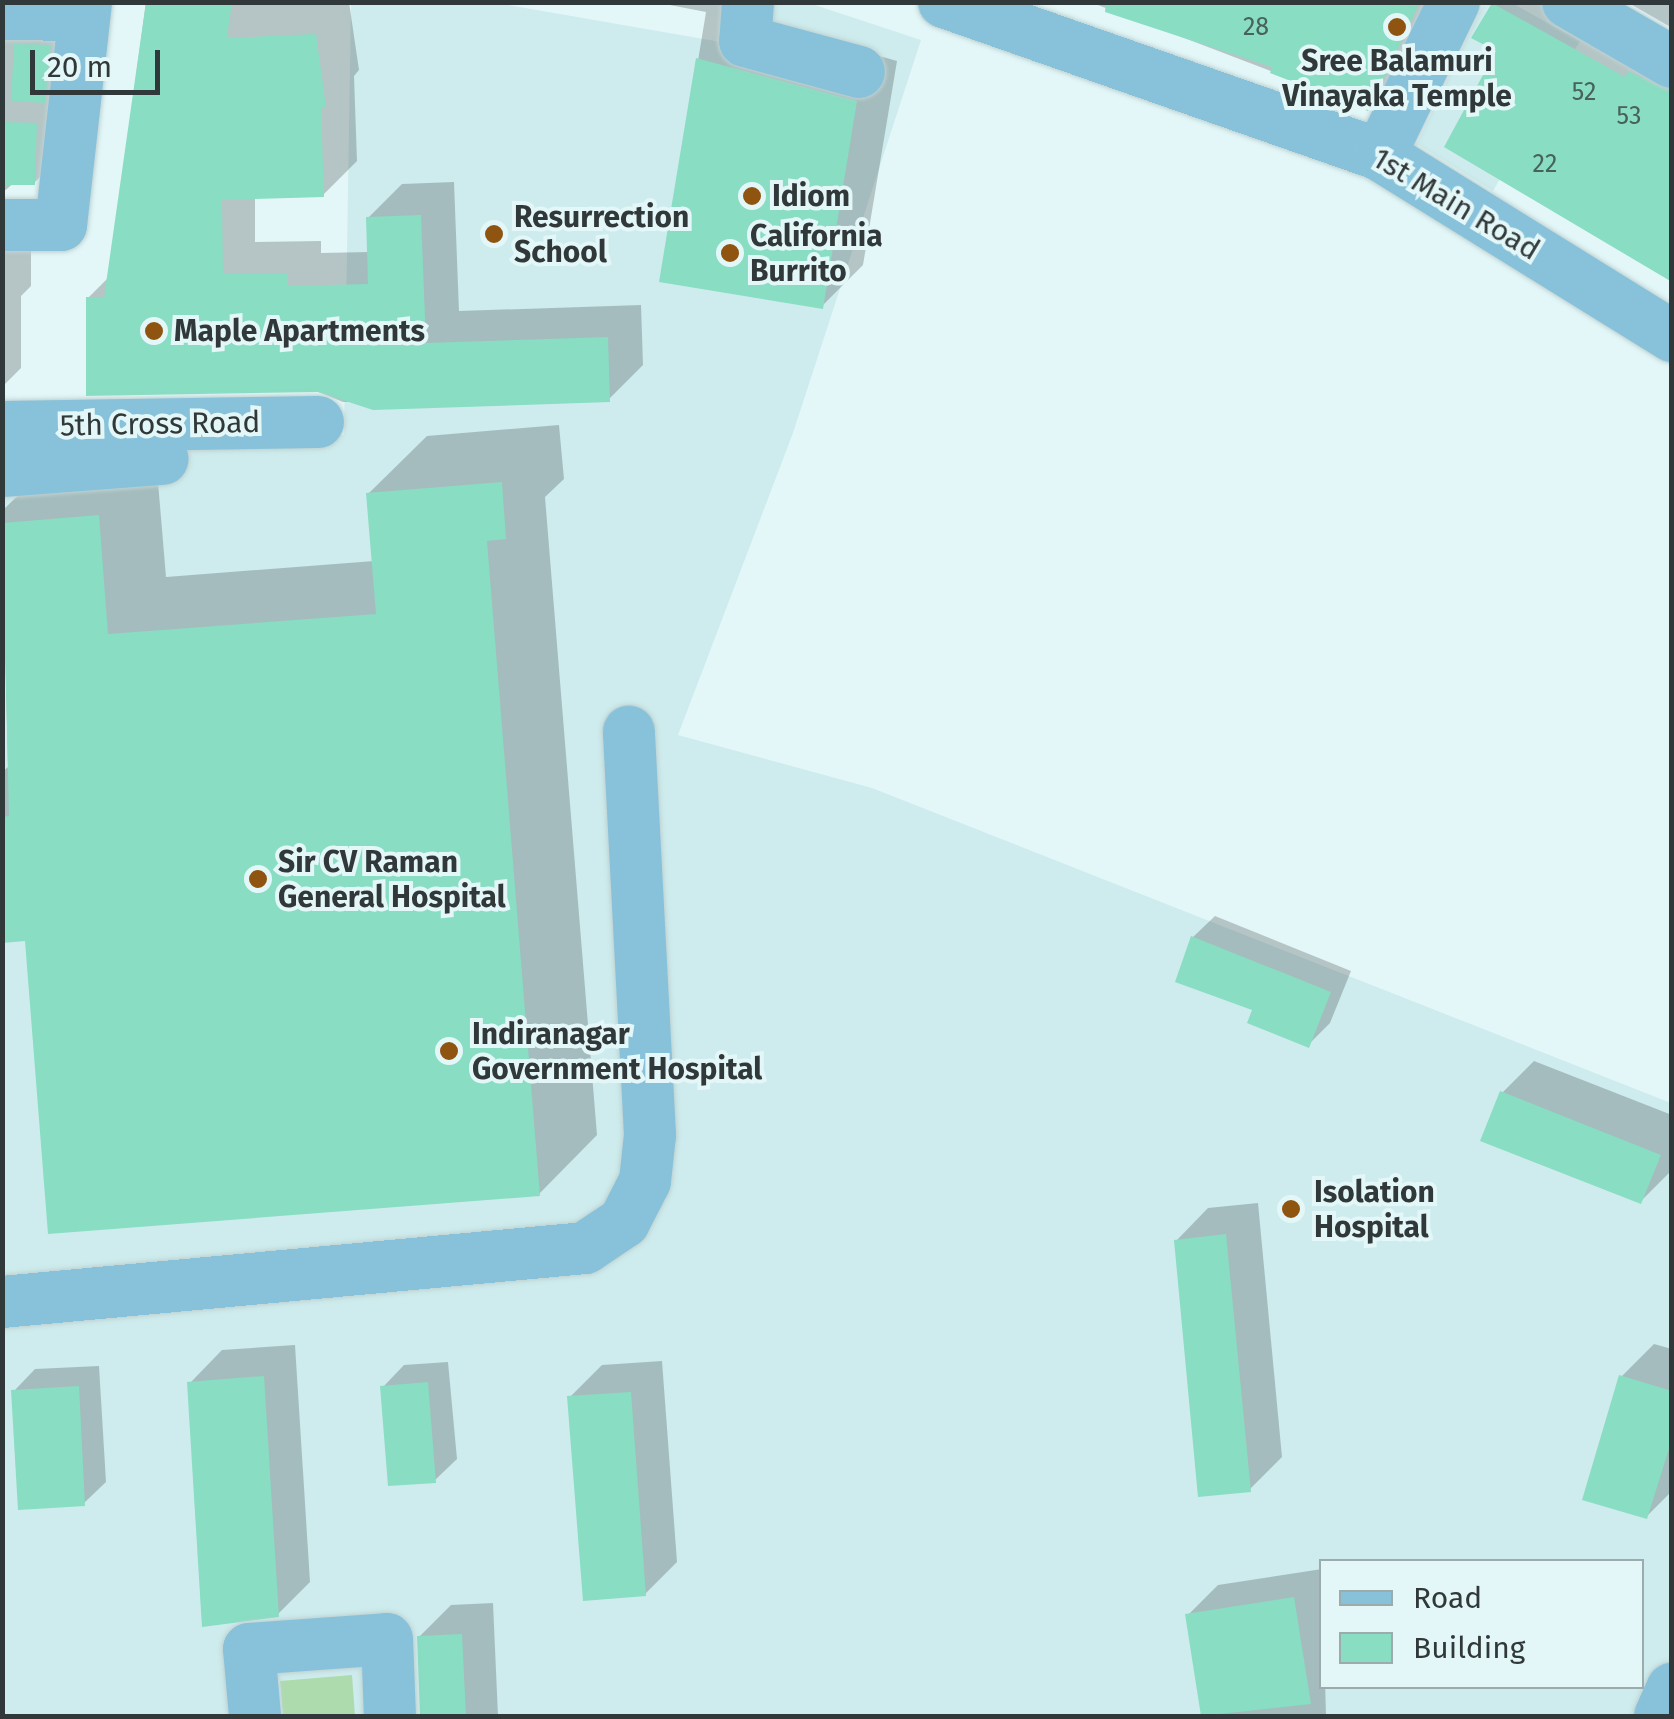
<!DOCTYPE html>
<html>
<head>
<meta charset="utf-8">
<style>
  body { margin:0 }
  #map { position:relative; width:1674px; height:1719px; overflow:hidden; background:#e3f7f8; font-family:"Fira Sans",sans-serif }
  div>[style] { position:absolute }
  .built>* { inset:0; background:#ceeced }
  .green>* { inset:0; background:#aedbad }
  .shadow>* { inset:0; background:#0003 }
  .building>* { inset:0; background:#88ddc2 }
  .roads { filter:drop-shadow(0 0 2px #bfd1d2) drop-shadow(0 0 2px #bfd1d2) }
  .minor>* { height:52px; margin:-26px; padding:0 26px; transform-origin:26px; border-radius:26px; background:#88c2da }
  .dots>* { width:28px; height:28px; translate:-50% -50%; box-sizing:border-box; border:5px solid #e3f7f8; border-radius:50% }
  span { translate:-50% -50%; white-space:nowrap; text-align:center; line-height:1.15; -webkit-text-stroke:8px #e3f7f8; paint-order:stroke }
  .number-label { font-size:25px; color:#47615b }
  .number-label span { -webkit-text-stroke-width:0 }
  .poi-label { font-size:30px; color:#313839; font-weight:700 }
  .left { translate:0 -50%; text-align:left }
  .street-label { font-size:30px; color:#313839 }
  .frame { position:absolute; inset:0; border:5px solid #313839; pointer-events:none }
  .legend { position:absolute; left:1319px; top:1559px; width:325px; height:130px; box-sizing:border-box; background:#e3f7f8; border:2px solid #9cabac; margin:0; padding:12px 18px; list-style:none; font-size:30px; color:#313839 }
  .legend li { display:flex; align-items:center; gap:20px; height:50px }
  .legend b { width:50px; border:2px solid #9cabac }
  .scale { position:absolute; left:30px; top:50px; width:130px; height:45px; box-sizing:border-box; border:5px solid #313839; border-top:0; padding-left:12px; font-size:30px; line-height:35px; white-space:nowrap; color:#313839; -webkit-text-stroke:8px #e3f7f8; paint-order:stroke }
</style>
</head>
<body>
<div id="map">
  <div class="built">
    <i style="clip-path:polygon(evenodd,351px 3px,497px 3px,721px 42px,728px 3px,809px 3px,921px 40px,793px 433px,678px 735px,872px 788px,1671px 1103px,1671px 1716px,3px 1716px,2px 437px,344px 435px,351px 3px,1322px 1562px,1642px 1562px,1642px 1686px,1322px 1686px,1322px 1562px)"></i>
    <i style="clip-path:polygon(1484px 3px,1512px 3px,1580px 41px,1493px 191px,1417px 144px)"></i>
  </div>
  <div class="green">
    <i style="clip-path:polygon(352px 1675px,355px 1716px,283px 1716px,280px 1681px)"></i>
  </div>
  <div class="shadow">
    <i style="clip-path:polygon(2px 2px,75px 20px,60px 157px,34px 183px,15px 182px,2px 193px)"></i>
    <i style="clip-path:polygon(146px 2px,349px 2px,359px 70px,354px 76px,357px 161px,323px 195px,255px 197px,255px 242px,321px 241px,321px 253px,369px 252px,368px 218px,402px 184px,454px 182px,459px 311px,641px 305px,643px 365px,609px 399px,343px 402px,88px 298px,109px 277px)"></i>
    <i style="clip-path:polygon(654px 2px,757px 2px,771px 25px,897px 61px,863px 265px,822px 306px,662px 280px,706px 12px)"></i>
    <i style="clip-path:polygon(1090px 2px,1430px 2px,1392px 83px,1368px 108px)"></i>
    <i style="clip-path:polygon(1494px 2px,1601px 2px,1672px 44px,1672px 279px,1500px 50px,1475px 37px)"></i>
    <i style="clip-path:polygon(1627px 2px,1672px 2px,1672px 28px)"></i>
    <i style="clip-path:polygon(2px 208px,31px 230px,31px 286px,21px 296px,21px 368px,2px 387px)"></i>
    <i style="clip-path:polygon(559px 425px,564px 479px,545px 497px,597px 1135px,539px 1194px,27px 938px,2px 940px,2px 772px,8px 767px,2px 511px,47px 467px,156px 458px,166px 577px,374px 561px,368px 494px,427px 436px)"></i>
    <i style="clip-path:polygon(1215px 916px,1351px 971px,1330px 1023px,1308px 1045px,1256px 1008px,1193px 937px)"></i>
    <i style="clip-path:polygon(1534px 1061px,1672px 1115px,1672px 1170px,1641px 1201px,1502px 1093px)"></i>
    <i style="clip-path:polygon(1258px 1203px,1282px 1457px,1250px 1489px,1176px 1241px,1208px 1208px)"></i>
    <i style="clip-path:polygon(1654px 1344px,1672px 1349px,1672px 1491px,1647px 1516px,1622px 1376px)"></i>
    <i style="clip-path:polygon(295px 1345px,310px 1582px,278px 1614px,190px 1383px,222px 1350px)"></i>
    <i style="clip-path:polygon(662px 1361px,677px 1562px,645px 1594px,570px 1397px,602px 1365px)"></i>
    <i style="clip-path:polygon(448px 1362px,457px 1459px,435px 1480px,383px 1387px,404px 1365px)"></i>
    <i style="clip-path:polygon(99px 1366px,106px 1482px,84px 1503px,14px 1391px,35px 1369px)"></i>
    <i style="clip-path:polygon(1322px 1569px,1326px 1716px,1204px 1716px,1188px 1615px,1218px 1585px)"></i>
    <i style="clip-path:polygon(493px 1603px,498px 1716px,422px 1716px,419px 1637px,451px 1605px)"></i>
  </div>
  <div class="building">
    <i style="clip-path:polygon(146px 2px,232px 2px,227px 38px,316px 34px,326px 107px,321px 107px,324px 197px,222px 200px,223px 274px,288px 273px,288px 286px,368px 284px,366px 217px,421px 215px,426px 343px,608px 337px,610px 402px,373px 410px,318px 392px,86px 396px,86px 297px,104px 298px)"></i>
    <i style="clip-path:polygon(1106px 2px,1420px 2px,1368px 111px,1270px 73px,1272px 67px,1105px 12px)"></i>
    <i style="clip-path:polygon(1492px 3px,1625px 77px,1628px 71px,1672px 92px,1672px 282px,1444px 147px,1496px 51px,1471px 38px)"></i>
    <i style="clip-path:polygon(14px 44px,51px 45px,45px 103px,11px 101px)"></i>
    <i style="clip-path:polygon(696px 58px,857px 101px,823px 309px,659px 282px)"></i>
    <i style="clip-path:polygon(2px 122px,37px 123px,35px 185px,2px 185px)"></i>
    <i style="clip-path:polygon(502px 482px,506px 539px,487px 541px,540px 1196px,48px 1234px,25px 941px,2px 943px,2px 817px,9px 816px,2px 523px,99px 515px,108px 634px,376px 614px,366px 493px)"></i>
    <i style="clip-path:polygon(1191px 936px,1331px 992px,1309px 1048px,1247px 1023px,1252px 1010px,1175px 982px)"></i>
    <i style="clip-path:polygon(1500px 1091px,1661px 1155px,1641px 1204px,1480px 1141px)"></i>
    <i style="clip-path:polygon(1226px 1234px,1251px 1492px,1198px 1497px,1174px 1240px)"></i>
    <i style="clip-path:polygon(1619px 1375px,1672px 1391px,1672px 1439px,1647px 1519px,1582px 1500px)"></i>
    <i style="clip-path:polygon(264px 1376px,279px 1617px,202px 1627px,187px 1382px)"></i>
    <i style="clip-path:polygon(428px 1382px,436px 1483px,388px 1486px,380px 1386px)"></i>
    <i style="clip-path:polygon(79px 1386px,85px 1506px,18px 1510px,11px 1390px)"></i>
    <i style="clip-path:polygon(631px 1392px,646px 1596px,583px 1601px,567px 1396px)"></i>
    <i style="clip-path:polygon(1294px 1597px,1311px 1704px,1201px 1716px,1185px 1614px)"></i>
    <i style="clip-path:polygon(462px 1634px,466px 1716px,420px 1716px,417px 1636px)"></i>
  </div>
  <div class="roads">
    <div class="minor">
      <i style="left:748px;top:2px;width:39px;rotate:94deg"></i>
      <i style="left:745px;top:41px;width:118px;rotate:15.2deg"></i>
      <i style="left:944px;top:2px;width:462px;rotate:19.3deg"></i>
      <i style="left:1380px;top:155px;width:344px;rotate:31.8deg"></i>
      <i style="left:1568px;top:2px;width:120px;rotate:30deg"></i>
      <i style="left:2px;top:14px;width:82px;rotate:0.7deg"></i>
      <i style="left:1380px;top:155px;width:170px;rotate:-64.2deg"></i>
      <i style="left:2px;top:225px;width:59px"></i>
      <i style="left:61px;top:225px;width:224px;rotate:-83.6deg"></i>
      <i style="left:2px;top:427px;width:316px;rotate:-0.9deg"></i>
      <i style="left:2px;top:471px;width:161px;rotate:-4.3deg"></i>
      <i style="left:2px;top:1302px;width:585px;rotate:-5.29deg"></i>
      <i style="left:585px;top:1248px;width:47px;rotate:-33.7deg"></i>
      <i style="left:624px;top:1222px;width:46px;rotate:-62.9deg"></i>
      <i style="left:645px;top:1181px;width:46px;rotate:-83.8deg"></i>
      <i style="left:650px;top:1135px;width:404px;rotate:-93deg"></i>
      <i style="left:255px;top:1716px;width:67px;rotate:-95.1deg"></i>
      <i style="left:249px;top:1649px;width:138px;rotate:-4.1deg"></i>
      <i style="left:387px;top:1639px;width:77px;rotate:87.8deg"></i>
      <i style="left:1660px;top:1716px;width:30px;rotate:-66deg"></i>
    </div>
  </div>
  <div class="dots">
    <i style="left:1397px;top:27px;background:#8e5410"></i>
    <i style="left:752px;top:196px;background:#8e5410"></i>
    <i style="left:494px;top:234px;background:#8e5410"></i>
    <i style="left:730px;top:253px;background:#8e5410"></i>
    <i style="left:154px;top:331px;background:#8e5410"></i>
    <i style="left:258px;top:879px;background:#8e5410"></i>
    <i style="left:449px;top:1051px;background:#8e5410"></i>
    <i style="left:1291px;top:1209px;background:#8e5410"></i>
  </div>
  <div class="number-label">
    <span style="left:1256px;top:27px">28</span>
    <span style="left:1584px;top:92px">52</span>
    <span style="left:1629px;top:116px">53</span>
    <span style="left:1545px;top:164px">22</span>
  </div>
  <div class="poi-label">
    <span style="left:1397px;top:78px">Sree Balamuri<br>Vinayaka Temple</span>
    <span class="left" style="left:772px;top:196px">Idiom</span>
    <span class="left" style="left:514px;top:234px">Resurrection<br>School</span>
    <span class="left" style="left:750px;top:253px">California<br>Burrito</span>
    <span class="left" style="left:174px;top:331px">Maple Apartments</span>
    <span class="left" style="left:278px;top:879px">Sir CV Raman<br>General Hospital</span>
    <span class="left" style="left:472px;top:1051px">Indiranagar<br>Government Hospital</span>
    <span class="left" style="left:1314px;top:1209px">Isolation<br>Hospital</span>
  </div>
  <div class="street-label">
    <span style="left:1456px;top:204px;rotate:31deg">1st Main Road</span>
    <span style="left:160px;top:424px;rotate:-1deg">5th Cross Road</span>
  </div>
  <div class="frame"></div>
  <ul class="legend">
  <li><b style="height:12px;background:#88c2da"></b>Road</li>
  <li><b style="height:28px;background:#88ddc2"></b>Building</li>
  </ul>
  <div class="scale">20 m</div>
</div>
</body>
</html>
